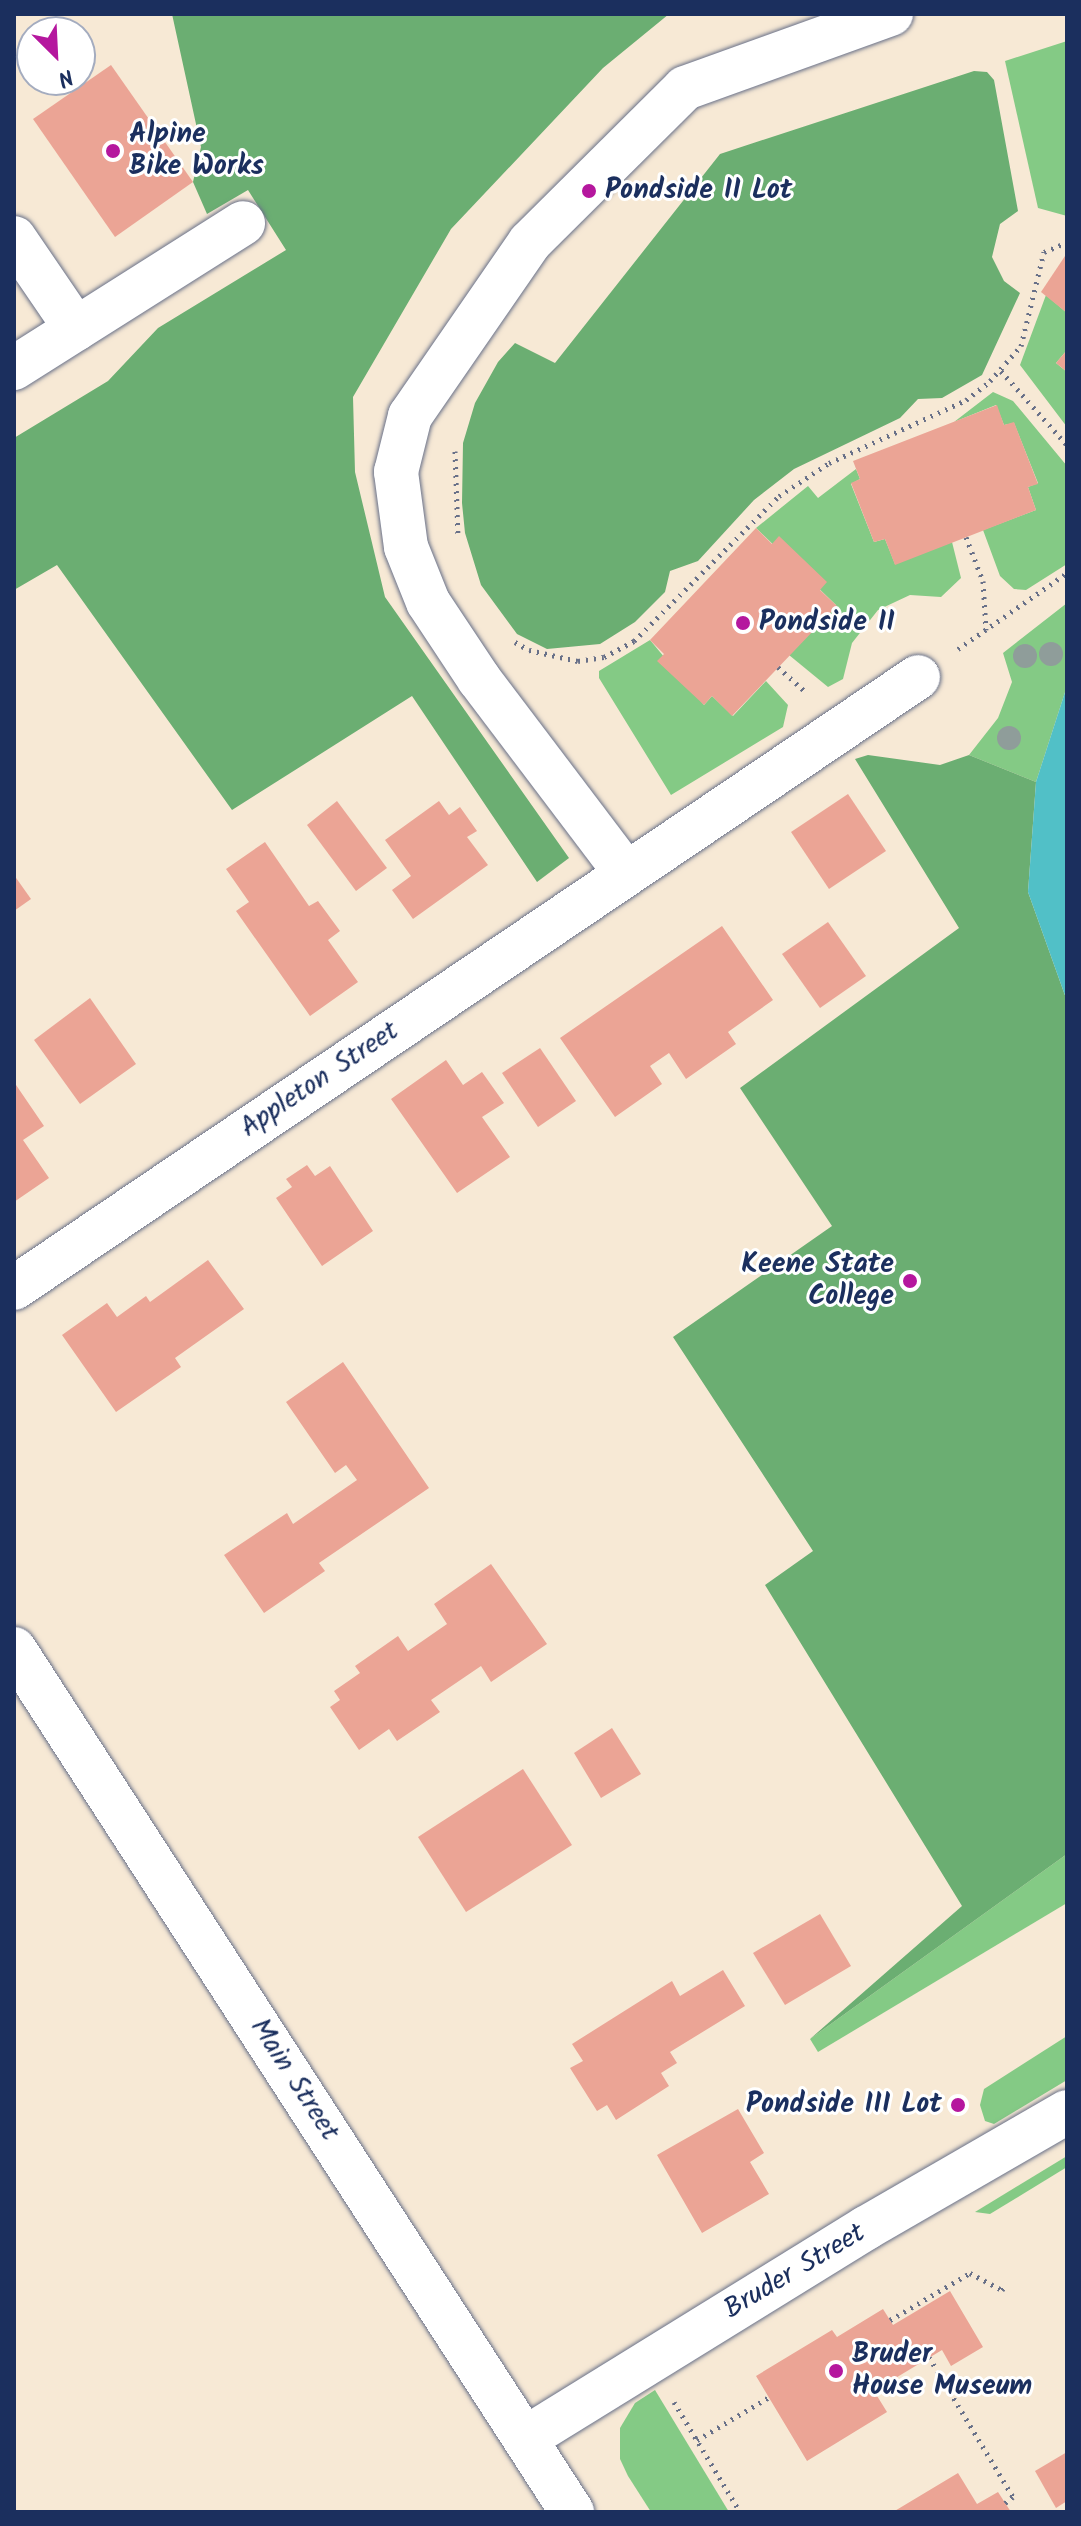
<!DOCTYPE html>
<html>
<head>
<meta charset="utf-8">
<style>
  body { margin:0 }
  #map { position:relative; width:1081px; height:2526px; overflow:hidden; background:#f7e9d5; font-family:Kalam,sans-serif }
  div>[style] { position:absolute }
  .green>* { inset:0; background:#84ca85 }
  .forest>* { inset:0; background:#6bae72 }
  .water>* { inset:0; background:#51c0c7 }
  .building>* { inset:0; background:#eba495 }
  .path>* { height:5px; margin-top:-2.5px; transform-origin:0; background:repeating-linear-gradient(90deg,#687088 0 2px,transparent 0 8px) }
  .roads { filter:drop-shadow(0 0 2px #687088) drop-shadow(0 0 2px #687088) }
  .minor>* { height:44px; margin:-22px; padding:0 22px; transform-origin:22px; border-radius:22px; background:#fff }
  .major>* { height:44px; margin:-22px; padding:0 22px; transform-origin:22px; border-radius:22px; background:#fff }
  .trees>* { width:24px; height:24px; margin:-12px; border-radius:50%; background:#8f9d9a }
  .dots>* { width:22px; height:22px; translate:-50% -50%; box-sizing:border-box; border:4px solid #fff; border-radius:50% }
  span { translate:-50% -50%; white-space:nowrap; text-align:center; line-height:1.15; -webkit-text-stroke:6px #fff; paint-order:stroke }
  .poi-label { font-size:28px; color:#1b2f5e; font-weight:700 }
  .left { translate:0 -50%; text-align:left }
  .right { translate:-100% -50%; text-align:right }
  .street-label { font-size:28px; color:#1b2f5e }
  .frame { position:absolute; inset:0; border:16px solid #1b2f5e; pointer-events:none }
  .north { position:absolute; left:16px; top:16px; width:80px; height:80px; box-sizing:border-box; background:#fff; border:2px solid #a4acbf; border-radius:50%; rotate:156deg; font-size:22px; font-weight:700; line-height:32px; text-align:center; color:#1b2f5e }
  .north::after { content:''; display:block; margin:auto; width:28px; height:36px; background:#b5179e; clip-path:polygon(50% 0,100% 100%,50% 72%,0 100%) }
</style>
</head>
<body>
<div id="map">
  <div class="green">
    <i style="clip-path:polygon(1067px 41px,1067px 216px,1038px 208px,1005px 61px)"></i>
    <i style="clip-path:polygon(1046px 295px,1067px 313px,1067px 350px,1056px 363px,1067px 372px,1067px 427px,1020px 365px)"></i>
    <i style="clip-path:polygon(993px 392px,1013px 401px,1067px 466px,1067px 564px,1026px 590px,1014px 589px,1000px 576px,983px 530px,1036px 510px,1028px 487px,1038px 483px,1014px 423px,1004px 425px,996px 405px,954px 422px)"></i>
    <i style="clip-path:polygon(856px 469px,860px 479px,851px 484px,874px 542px,885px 539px,895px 564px,952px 542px,961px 578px,941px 597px,910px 595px,878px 610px,852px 643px,843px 679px,828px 687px,789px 655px,836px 605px,756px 528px,808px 486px,818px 498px)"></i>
    <i style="clip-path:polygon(1067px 603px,1067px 686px,1036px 782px,969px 755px,998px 718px,1012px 682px,1003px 653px)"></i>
    <i style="clip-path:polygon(650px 640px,704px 705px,712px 696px,733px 716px,766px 681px,788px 705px,783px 727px,671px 795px,599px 678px,599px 671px)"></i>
    <i style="clip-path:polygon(1067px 1854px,1067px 1903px,818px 2052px,810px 2039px)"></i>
    <i style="clip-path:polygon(1067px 2036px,1067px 2080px,994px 2124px,985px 2121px,980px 2105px,984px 2089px)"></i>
    <i style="clip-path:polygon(1067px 2156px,1067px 2167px,990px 2214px,975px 2212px)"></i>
    <i style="clip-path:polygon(655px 2390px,729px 2512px,651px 2512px,628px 2476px,620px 2459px,620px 2428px,635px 2403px)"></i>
  </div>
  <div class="forest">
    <i style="clip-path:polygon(172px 14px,669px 14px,603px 68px,451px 229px,353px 397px,355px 472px,385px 597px,569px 858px,537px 882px,412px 696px,232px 810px,57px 565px,14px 590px,14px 438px,108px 381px,158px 328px,286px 250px,248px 190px,207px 214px,193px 182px,201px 147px)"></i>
    <i style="clip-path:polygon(974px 71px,987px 72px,994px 80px,1018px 211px,1000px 224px,992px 257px,1004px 281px,1020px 293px,982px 375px,942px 398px,918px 399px,900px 418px,794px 469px,754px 500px,698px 561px,670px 571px,665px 592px,635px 622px,600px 644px,547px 649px,517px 634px,481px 585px,465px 533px,462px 503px,463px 443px,475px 403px,498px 362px,515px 343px,555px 363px,720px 154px)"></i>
    <i style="clip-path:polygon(868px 755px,940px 765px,969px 755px,1036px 782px,1028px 892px,1067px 1001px,1067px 1854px,810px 2039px,962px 1906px,765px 1585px,813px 1551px,673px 1337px,832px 1226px,740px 1088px,959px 928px,855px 759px)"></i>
  </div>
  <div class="water">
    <i style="clip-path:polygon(1067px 686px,1067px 1001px,1028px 892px,1036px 782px)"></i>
  </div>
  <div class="building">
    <i style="clip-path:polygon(111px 65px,193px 182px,115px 237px,33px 119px)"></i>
    <i style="clip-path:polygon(1067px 253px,1067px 313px,1041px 292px)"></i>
    <i style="clip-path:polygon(1067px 350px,1067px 372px,1056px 363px)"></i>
    <i style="clip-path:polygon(997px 405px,1004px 425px,1014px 422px,1038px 484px,1028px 487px,1036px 510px,895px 565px,885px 539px,874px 542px,851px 483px,860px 479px,853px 461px)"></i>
    <i style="clip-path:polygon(756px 528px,772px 544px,779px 536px,827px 582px,820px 590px,837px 606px,732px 716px,712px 696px,704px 705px,657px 661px,664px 654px,650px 640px)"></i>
    <i style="clip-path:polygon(848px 794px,886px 851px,829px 889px,791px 832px)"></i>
    <i style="clip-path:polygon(337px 801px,387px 868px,356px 891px,307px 825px)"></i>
    <i style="clip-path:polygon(439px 801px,449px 815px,460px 807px,477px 831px,467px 837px,488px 865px,413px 919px,392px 890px,411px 876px,385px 840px)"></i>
    <i style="clip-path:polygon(265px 842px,309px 906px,318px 901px,340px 931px,328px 940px,358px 982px,310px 1016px,236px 911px,249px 902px,226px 869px)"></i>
    <i style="clip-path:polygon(14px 875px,31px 899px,14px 911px)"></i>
    <i style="clip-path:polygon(828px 922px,866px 976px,820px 1008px,782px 954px)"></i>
    <i style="clip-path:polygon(722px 926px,773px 1000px,728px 1032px,736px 1044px,686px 1079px,669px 1053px,650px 1066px,662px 1084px,615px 1117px,560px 1038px)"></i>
    <i style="clip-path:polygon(90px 998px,136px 1064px,80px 1104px,34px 1040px)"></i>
    <i style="clip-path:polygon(540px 1048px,576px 1101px,538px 1127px,502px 1073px)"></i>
    <i style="clip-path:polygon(446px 1060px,463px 1085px,482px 1072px,504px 1103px,482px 1117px,510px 1157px,457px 1193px,391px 1099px)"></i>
    <i style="clip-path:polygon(14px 1082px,44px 1126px,23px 1140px,49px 1178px,14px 1202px)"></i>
    <i style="clip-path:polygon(307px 1165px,315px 1176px,330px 1166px,373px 1231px,322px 1266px,276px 1198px,292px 1187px,286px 1179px)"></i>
    <i style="clip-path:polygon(208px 1260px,244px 1309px,175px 1358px,181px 1367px,116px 1412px,62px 1335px,107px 1303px,117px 1317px,146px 1296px,150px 1302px)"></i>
    <i style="clip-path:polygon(343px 1362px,429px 1488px,319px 1563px,325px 1571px,264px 1613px,224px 1555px,287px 1513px,293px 1524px,357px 1480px,346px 1465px,335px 1473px,286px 1402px)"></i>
    <i style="clip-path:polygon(491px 1564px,547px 1644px,491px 1682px,481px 1666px,431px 1700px,440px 1712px,397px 1741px,389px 1729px,359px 1750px,330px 1707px,340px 1700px,334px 1691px,360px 1673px,355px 1666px,398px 1636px,408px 1651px,447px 1624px,434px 1604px)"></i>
    <i style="clip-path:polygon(612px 1728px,641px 1774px,601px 1798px,574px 1753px)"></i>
    <i style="clip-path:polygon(523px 1769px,572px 1845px,466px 1912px,418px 1837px)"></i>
    <i style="clip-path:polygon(820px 1914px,851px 1966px,785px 2005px,753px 1953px)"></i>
    <i style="clip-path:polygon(723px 1970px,745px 2006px,670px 2052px,677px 2063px,661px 2073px,669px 2086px,616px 2120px,607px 2105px,597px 2111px,570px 2068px,583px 2061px,572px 2044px,672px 1981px,680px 1996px)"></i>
    <i style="clip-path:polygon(738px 2109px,764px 2153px,750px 2162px,769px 2194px,702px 2233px,657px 2155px)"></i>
    <i style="clip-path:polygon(950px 2291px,983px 2347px,951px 2366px,942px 2350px,874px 2391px,887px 2412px,807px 2461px,756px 2376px,832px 2330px,837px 2337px,883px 2309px,893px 2325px)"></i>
    <i style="clip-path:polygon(1067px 2452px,1067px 2501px,1056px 2508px,1035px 2471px)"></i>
    <i style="clip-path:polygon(958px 2473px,977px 2504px,998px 2492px,1011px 2512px,893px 2512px)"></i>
  </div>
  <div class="path">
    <i style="left:1001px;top:371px;width:99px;rotate:48.3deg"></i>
    <i style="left:455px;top:451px;width:86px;rotate:88deg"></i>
    <i style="left:966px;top:537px;width:47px;rotate:68.9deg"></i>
    <i style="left:983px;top:581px;width:49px;rotate:86.5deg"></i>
    <i style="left:515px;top:642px;width:16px;rotate:30deg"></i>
    <i style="left:529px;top:650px;width:50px;rotate:12.7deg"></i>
    <i style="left:578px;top:661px;width:26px;rotate:-9deg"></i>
    <i style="left:604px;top:657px;width:34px;rotate:-28deg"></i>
    <i style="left:634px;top:641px;width:205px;rotate:-45deg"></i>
    <i style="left:779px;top:496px;width:60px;rotate:-33.4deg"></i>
    <i style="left:829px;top:463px;width:151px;rotate:-24.7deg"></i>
    <i style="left:966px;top:400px;width:31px;rotate:-38deg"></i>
    <i style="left:990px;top:381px;width:47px;rotate:-48.5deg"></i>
    <i style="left:1021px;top:346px;width:97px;rotate:-76.3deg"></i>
    <i style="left:1044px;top:252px;width:25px;rotate:-23deg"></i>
    <i style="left:958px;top:649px;width:133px;rotate:-34.9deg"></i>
    <i style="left:778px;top:667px;width:39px;rotate:42deg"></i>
    <i style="left:890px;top:2320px;width:93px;rotate:-30.4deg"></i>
    <i style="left:970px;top:2273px;width:36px;rotate:28deg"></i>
    <i style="left:1002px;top:2290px;width:5px;rotate:-53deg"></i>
    <i style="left:929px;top:2357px;width:163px;rotate:59deg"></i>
    <i style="left:1013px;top:2497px;width:10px;rotate:143deg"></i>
    <i style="left:674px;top:2402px;width:128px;rotate:59deg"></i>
    <i style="left:697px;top:2440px;width:84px;rotate:-30.8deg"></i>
  </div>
  <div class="roads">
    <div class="minor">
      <i style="left:14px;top:238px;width:110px;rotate:55.7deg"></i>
      <i style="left:14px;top:368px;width:271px;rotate:-32.3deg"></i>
      <i style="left:625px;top:872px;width:242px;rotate:-127.1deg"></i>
      <i style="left:479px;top:679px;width:92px;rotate:-123.5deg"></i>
      <i style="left:428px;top:602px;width:59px;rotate:-111.8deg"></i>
      <i style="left:406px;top:547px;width:76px;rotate:-97.6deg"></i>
      <i style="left:396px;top:472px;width:58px;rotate:-76deg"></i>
      <i style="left:410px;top:416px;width:211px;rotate:-55.4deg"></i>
      <i style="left:530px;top:242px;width:218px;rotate:-44.8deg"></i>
      <i style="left:685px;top:88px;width:219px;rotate:-19.8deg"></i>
      <i style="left:14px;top:1288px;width:1091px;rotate:-34.05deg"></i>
      <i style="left:526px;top:2438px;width:400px;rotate:-31.7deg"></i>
      <i style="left:866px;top:2228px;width:232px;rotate:-30deg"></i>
    </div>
    <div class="major">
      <i style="left:14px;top:1649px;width:1028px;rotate:57.11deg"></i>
    </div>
  </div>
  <div class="trees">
    <i style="left:1051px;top:654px"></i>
    <i style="left:1025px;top:656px"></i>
    <i style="left:1009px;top:738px"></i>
  </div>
  <div class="dots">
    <i style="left:113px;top:151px;background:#b5179e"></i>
    <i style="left:589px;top:191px;background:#b5179e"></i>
    <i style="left:743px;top:623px;background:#b5179e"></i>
    <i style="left:910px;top:1281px;background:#b5179e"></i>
    <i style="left:958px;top:2105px;background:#b5179e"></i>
    <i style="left:836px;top:2371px;background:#b5179e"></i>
  </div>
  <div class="poi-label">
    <span class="left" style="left:129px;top:151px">Alpine<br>Bike Works</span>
    <span class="left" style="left:605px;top:191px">Pondside II Lot</span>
    <span class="left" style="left:759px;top:623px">Pondside II</span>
    <span class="right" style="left:894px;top:1281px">Keene State<br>College</span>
    <span class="right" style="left:942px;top:2105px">Pondside III Lot</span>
    <span class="left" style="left:852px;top:2371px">Bruder<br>House Museum</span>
  </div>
  <div class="street-label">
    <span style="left:320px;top:1080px;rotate:-34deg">Appleton Street</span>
    <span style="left:294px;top:2080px;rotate:57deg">Main Street</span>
    <span style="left:795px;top:2272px;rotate:-31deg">Bruder Street</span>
  </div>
  <div class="frame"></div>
  <div class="north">N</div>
</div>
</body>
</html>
